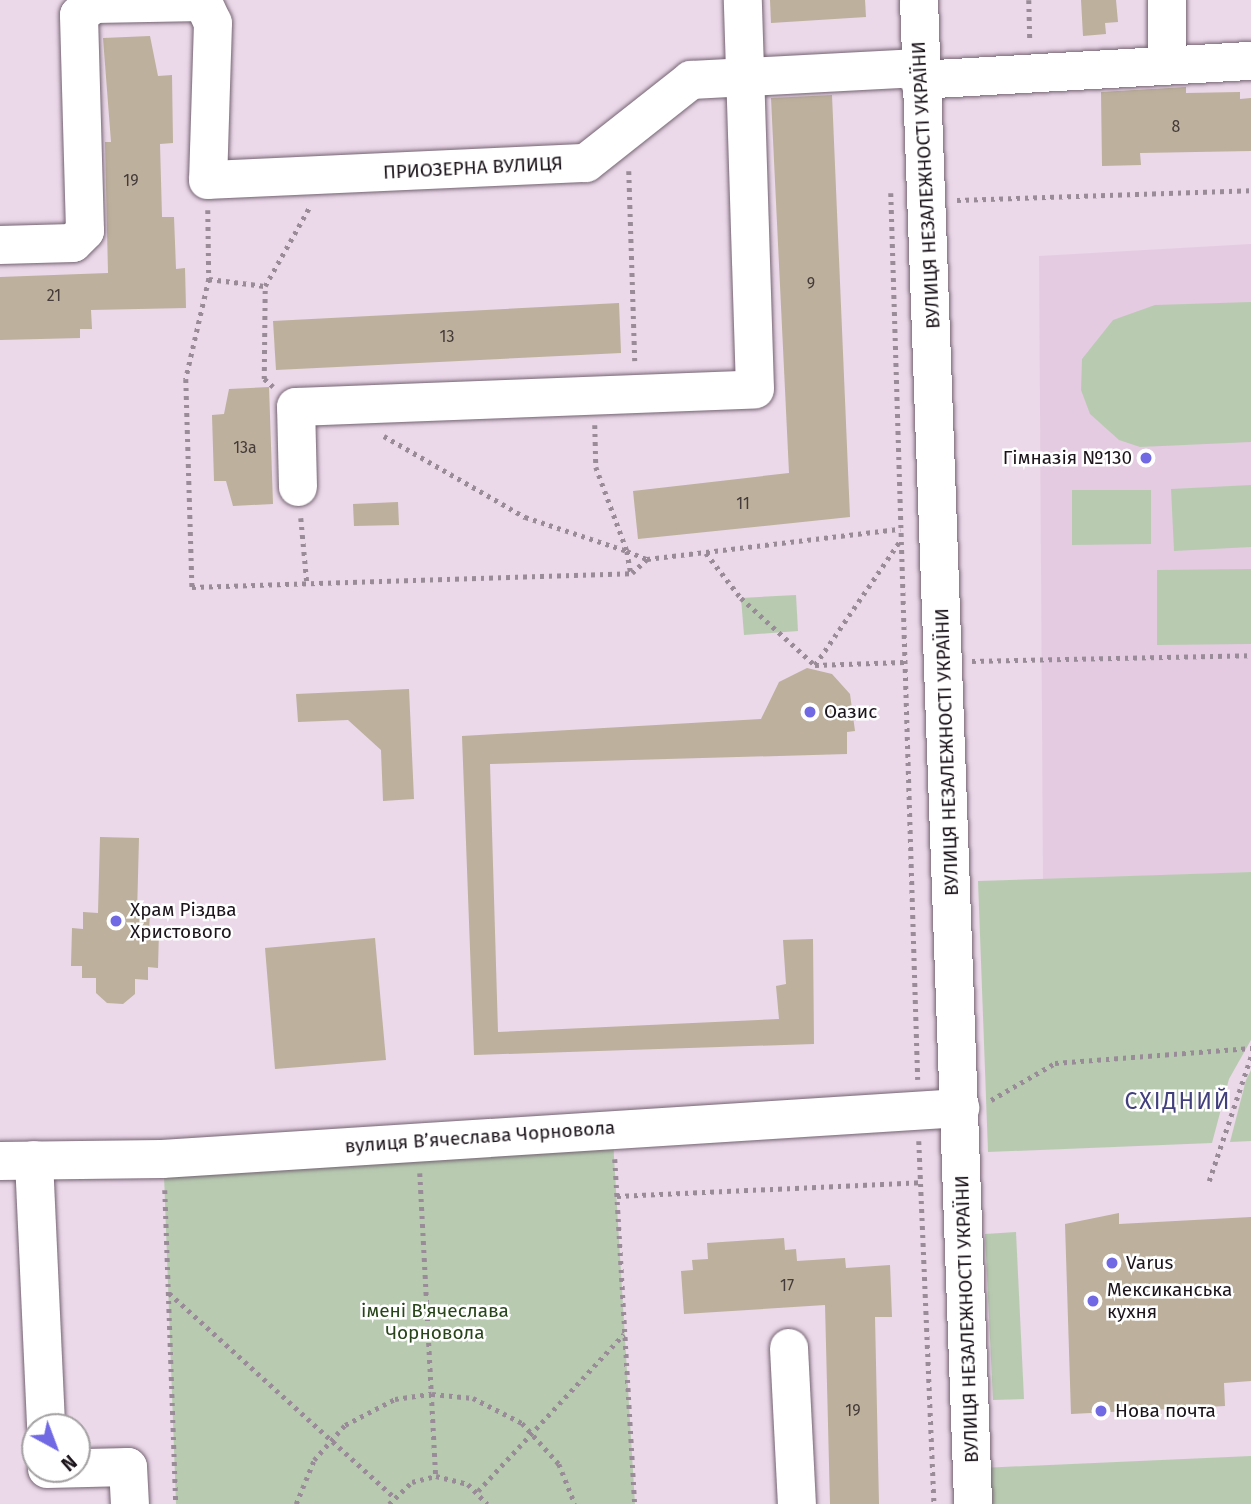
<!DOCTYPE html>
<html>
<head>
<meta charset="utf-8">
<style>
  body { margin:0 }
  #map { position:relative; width:1251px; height:1504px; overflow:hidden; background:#ebd8e9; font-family:"Fira Sans",sans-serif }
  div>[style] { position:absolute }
  .built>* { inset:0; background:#e4cbe1 }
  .green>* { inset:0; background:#b8cbb1 }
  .building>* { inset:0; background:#bdb09c }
  .path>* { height:4.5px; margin-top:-2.25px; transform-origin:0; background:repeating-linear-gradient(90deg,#998b97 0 3.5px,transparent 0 8.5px) }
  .roads { filter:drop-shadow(0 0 2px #746372) drop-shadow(0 0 2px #746372) }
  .minor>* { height:38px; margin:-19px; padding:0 19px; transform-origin:19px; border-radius:19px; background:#fff }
  .dots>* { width:19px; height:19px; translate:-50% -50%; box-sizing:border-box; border:4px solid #fff; border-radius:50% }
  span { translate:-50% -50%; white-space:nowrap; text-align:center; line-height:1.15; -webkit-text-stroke:5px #fff; paint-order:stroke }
  .number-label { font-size:16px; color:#443b3a }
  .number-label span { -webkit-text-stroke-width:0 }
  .street-label { font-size:19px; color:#1b141a }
  .poi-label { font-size:19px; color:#1b141a }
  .right { translate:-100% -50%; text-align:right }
  .left { translate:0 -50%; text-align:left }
  .park-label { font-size:19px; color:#274519 }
  .quarter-label { font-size:23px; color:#413f7c; letter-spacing:2px }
  .north { position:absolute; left:21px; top:1413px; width:70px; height:70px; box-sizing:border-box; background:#fff; border:2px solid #a4a1a3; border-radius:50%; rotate:139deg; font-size:19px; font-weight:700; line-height:28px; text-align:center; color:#1b141a }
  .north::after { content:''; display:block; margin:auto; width:24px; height:32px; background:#7169e3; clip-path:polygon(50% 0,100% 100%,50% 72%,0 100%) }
</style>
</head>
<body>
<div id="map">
  <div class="built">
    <i style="clip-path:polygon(1251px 244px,1251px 872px,1043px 880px,1039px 256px)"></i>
  </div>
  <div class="green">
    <i style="clip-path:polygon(1251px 302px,1251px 442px,1140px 447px,1119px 440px,1090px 414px,1081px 390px,1082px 359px,1113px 320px,1155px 305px)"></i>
    <i style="clip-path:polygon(1251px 485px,1251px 547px,1174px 551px,1171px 489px)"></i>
    <i style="clip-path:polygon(1072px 490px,1151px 490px,1151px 544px,1072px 545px)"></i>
    <i style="clip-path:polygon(1251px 569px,1251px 644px,1157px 645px,1157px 570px)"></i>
    <i style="clip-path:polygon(796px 595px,798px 631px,744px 635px,741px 598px)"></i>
    <i style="clip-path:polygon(1251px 872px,1251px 1040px,1229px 1079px,1212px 1143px,988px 1152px,978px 881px)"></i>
    <i style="clip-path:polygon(1251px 1070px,1251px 1141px,1230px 1142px,1246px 1080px)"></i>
    <i style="clip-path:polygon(613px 1140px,635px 1504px,176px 1504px,164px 1175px)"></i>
    <i style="clip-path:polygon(1016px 1232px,1024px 1399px,993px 1400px,985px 1234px)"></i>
    <i style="clip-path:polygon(1251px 1456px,1251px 1504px,983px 1504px,981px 1468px)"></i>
  </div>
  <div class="building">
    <i style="clip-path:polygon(770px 0,865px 0,866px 17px,771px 23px)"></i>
    <i style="clip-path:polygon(1081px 0,1116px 0,1118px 22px,1105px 23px,1106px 34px,1083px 36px)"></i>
    <i style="clip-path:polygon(150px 36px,158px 76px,172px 75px,173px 143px,160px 144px,162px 217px,174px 217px,176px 269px,185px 268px,186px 308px,91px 310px,92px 329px,80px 329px,80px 338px,0 340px,0 277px,108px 273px,105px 142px,111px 142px,103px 38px)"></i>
    <i style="clip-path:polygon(1186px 87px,1186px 93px,1240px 92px,1240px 99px,1251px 98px,1251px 151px,1140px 153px,1141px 165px,1102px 166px,1101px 92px)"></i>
    <i style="clip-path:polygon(832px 95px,850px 517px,638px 539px,633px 491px,789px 473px,771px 98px)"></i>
    <i style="clip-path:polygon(619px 303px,621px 353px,276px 370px,273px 321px)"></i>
    <i style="clip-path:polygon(269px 387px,273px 504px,233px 506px,226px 481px,214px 481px,212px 415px,224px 414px,229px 389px)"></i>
    <i style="clip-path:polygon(398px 502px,399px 525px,354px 526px,353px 504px)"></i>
    <i style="clip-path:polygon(807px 668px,832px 674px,850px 694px,855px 731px,847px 732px,847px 754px,490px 764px,498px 1032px,779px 1019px,776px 986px,786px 984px,783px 940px,813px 939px,814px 1044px,474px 1055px,462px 736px,761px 719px,779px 682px)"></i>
    <i style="clip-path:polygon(409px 689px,414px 799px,383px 801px,381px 750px,348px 720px,298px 722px,296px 694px)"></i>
    <i style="clip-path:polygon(100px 837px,139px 838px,137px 914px,150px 914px,149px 930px,159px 931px,158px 968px,148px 967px,148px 980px,135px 979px,135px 994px,123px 1004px,107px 1003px,96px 993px,96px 978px,82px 978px,82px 966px,71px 966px,72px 928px,83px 929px,83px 912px,98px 913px)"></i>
    <i style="clip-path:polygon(375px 938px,386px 1060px,275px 1069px,265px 948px)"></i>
    <i style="clip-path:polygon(1119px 1213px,1119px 1224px,1251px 1217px,1251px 1381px,1224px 1383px,1225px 1406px,1071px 1414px,1065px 1224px)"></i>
    <i style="clip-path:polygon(784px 1238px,785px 1250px,796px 1249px,797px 1261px,845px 1258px,846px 1268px,890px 1265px,892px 1317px,875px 1317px,879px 1504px,830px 1504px,825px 1305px,684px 1314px,681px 1271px,693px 1270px,692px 1260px,708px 1259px,707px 1243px)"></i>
  </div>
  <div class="path">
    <i style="left:1029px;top:0;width:41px;rotate:88.6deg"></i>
    <i style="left:629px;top:171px;width:190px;rotate:88.2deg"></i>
    <i style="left:891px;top:193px;width:887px;rotate:88.26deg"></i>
    <i style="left:957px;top:200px;width:294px;rotate:-1.9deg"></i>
    <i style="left:208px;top:210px;width:69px;rotate:89.2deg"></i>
    <i style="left:209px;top:279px;width:103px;rotate:103deg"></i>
    <i style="left:186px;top:379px;width:208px;rotate:88.3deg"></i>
    <i style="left:192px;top:587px;width:440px;rotate:-1.8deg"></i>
    <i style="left:632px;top:573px;width:21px;rotate:-43deg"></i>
    <i style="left:647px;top:559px;width:255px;rotate:-6.8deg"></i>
    <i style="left:209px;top:279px;width:56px;rotate:7.1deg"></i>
    <i style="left:273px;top:387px;width:12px;rotate:-138deg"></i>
    <i style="left:264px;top:379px;width:93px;rotate:-89.4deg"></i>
    <i style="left:265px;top:286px;width:90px;rotate:-60.6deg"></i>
    <i style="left:595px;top:425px;width:42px;rotate:88.6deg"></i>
    <i style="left:596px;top:467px;width:90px;rotate:69.7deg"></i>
    <i style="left:627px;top:551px;width:22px;rotate:22deg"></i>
    <i style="left:384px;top:436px;width:163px;rotate:29.9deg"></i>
    <i style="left:525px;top:517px;width:108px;rotate:18.4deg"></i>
    <i style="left:627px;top:551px;width:22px;rotate:80deg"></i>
    <i style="left:301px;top:518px;width:65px;rotate:84.7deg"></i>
    <i style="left:706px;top:553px;width:57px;rotate:52.1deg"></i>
    <i style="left:741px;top:598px;width:100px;rotate:42.2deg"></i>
    <i style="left:815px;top:665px;width:89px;rotate:-1.9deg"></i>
    <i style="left:972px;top:661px;width:279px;rotate:-1.2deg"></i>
    <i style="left:815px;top:665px;width:150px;rotate:-55.6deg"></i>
    <i style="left:991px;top:1100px;width:74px;rotate:-30deg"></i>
    <i style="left:1055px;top:1063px;width:197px;rotate:-4.4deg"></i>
    <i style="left:919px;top:1141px;width:363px;rotate:87.6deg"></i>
    <i style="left:615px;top:1159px;width:346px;rotate:86.7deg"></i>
    <i style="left:420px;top:1173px;width:303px;rotate:87deg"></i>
    <i style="left:1209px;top:1181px;width:132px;rotate:-71.4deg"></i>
    <i style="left:165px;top:1190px;width:314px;rotate:88deg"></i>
    <i style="left:617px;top:1196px;width:304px;rotate:-2.6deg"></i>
    <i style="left:169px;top:1293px;width:304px;rotate:42.2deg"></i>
    <i style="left:478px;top:1491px;width:214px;rotate:-47.1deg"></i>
    <i style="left:296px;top:1504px;width:48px;rotate:-67.8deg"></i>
    <i style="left:314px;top:1460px;width:47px;rotate:-48.5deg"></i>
    <i style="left:345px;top:1425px;width:56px;rotate:-27.5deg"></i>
    <i style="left:395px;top:1399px;width:37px;rotate:-8deg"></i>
    <i style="left:432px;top:1394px;width:41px;rotate:5.6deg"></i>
    <i style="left:473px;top:1398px;width:55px;rotate:27deg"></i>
    <i style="left:522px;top:1423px;width:55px;rotate:47.9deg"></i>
    <i style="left:559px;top:1464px;width:43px;rotate:68.2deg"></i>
    <i style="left:389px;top:1504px;width:32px;rotate:-44deg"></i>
    <i style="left:412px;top:1482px;width:25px;rotate:-14deg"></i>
    <i style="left:436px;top:1476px;width:33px;rotate:14deg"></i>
    <i style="left:468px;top:1484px;width:28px;rotate:46deg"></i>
  </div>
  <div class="roads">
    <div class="minor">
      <i style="left:919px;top:0;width:1505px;rotate:87.94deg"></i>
      <i style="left:1167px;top:0;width:65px;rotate:90deg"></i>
      <i style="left:919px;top:80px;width:333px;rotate:-3.3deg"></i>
      <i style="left:0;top:245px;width:73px;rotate:-1.6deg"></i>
      <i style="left:73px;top:243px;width:17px;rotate:-45deg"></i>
      <i style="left:85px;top:231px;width:216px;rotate:-91.6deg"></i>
      <i style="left:79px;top:15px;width:19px;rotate:-36deg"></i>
      <i style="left:94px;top:4px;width:109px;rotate:-1.1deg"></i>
      <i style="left:203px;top:2px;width:23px;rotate:65deg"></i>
      <i style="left:213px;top:23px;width:157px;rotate:91.8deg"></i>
      <i style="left:208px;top:180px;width:378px;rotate:-2.6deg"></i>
      <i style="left:586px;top:163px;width:134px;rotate:-38.3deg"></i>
      <i style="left:691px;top:80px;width:228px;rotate:-3deg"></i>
      <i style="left:298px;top:487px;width:80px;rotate:-91.4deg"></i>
      <i style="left:296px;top:407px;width:459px;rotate:-2.2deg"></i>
      <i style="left:755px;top:389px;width:389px;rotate:-91.8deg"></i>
      <i style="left:34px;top:1160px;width:267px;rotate:87.4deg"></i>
      <i style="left:0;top:1161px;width:162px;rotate:-0.7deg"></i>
      <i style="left:162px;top:1159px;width:800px;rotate:-3.66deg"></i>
      <i style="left:789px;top:1348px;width:156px;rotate:87.1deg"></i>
      <i style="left:47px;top:1469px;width:81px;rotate:-1.4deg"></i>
      <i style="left:128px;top:1467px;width:37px;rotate:87deg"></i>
    </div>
  </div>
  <div class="dots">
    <i style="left:1146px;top:458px;background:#7169e3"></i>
    <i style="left:810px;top:712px;background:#7169e3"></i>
    <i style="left:116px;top:921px;background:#7169e3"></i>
    <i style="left:1112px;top:1263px;background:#7169e3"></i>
    <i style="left:1093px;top:1301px;background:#7169e3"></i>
    <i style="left:1101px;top:1411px;background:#7169e3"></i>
  </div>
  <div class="number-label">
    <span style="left:1176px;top:127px">8</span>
    <span style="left:131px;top:181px">19</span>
    <span style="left:811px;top:284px">9</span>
    <span style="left:54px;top:296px">21</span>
    <span style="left:447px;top:337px">13</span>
    <span style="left:245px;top:448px">13а</span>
    <span style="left:743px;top:504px">11</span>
    <span style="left:787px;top:1286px">17</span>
    <span style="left:853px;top:1411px">19</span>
  </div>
  <div class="street-label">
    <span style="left:473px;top:168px;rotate:-3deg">ПРИОЗЕРНА ВУЛИЦЯ</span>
    <span style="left:926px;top:185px;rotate:-93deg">ВУЛИЦЯ НЕЗАЛЕЖНОСТІ УКРАЇНИ</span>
    <span style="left:947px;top:752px;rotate:-92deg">ВУЛИЦЯ НЕЗАЛЕЖНОСТІ УКРАЇНИ</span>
    <span style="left:480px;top:1137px;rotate:-4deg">вулиця Вʼячеслава Чорновола</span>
    <span style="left:967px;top:1319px;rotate:-92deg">ВУЛИЦЯ НЕЗАЛЕЖНОСТІ УКРАЇНИ</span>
  </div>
  <div class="poi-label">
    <span class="right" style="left:1132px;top:458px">Гімназія №130</span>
    <span class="left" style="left:824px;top:712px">Оазис</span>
    <span class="left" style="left:130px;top:921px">Храм Різдва<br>Христового</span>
    <span class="left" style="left:1126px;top:1263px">Varus</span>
    <span class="left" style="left:1107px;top:1301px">Мексиканська<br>кухня</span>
    <span class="left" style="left:1115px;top:1411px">Нова почта</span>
  </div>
  <div class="park-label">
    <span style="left:435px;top:1322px">імені В'ячеслава<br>Чорновола</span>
  </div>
  <div class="quarter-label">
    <span style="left:1178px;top:1101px">СХІДНИЙ</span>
  </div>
  <div class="north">N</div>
</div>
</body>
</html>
